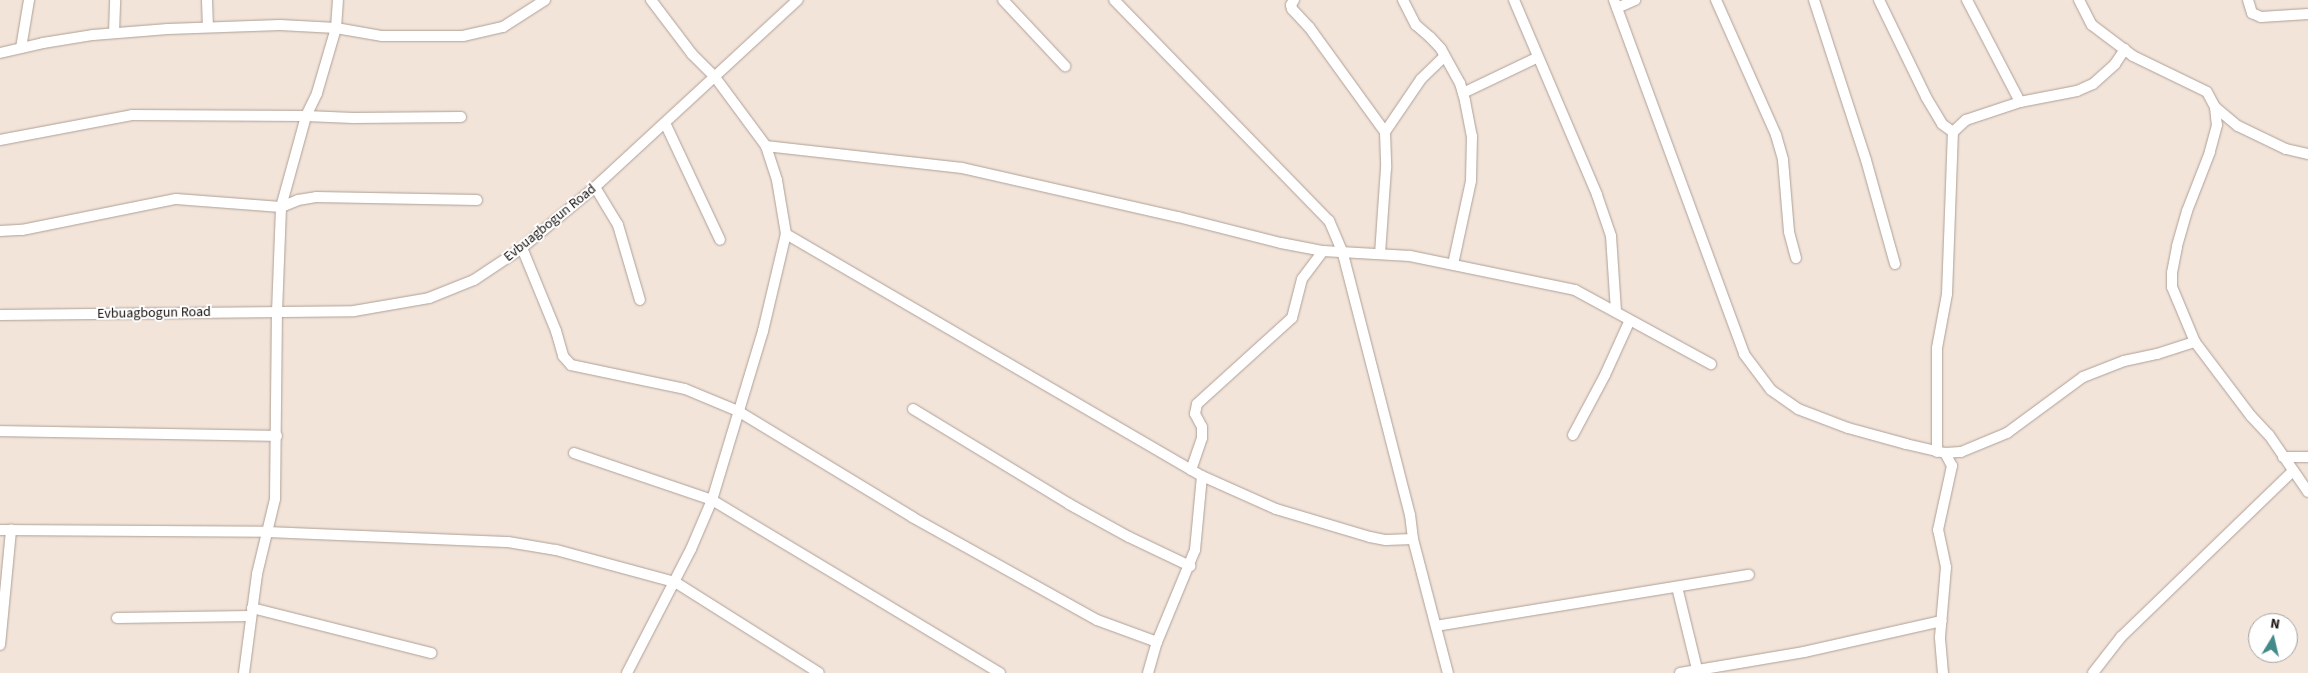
<!DOCTYPE html>
<html>
<head>
<meta charset="utf-8">
<style>
  body { margin:0 }
  #map { position:relative; width:2308px; height:673px; overflow:hidden; background:#f3e4da; font-family:"Source Sans 3",sans-serif }
  div>[style] { position:absolute }
  .roads { filter:drop-shadow(0 0 1px #aea096) drop-shadow(0 0 1px #aea096) }
  .minor>* { height:10px; margin:-5px; padding:0 5px; transform-origin:5px; border-radius:5px; background:#fff }
  span { translate:-50% -50%; white-space:nowrap; text-align:center; line-height:1.15; -webkit-text-stroke:4px #fff; paint-order:stroke }
  .street-label { font-size:14px; color:#181310 }
  .north { position:absolute; left:2248px; top:613px; width:50px; height:50px; box-sizing:border-box; background:#fff; border:1px solid #a3a19f; border-radius:50%; rotate:9deg; font-size:14px; font-weight:700; line-height:20px; text-align:center; color:#181310 }
  .north::after { content:''; display:block; margin:auto; width:18px; height:22px; background:#438b89; clip-path:polygon(50% 0,100% 100%,50% 72%,0 100%) }
</style>
</head>
<body>
<div id="map">
  <div class="roads">
    <div class="minor">
      <i style="left:207px;top:0;width:27px;rotate:88deg"></i>
      <i style="left:1003px;top:0;width:91px;rotate:46.8deg"></i>
      <i style="left:1294px;top:0;width:6px;rotate:121deg"></i>
      <i style="left:1291px;top:5px;width:4px;rotate:76deg"></i>
      <i style="left:1292px;top:9px;width:25px;rotate:47deg"></i>
      <i style="left:1309px;top:27px;width:130px;rotate:54.1deg"></i>
      <i style="left:1385px;top:132px;width:36px;rotate:88deg"></i>
      <i style="left:1386px;top:168px;width:86px;rotate:94deg"></i>
      <i style="left:1403px;top:0;width:28px;rotate:63deg"></i>
      <i style="left:1416px;top:25px;width:18px;rotate:41deg"></i>
      <i style="left:1430px;top:37px;width:16px;rotate:47deg"></i>
      <i style="left:1441px;top:49px;width:39px;rotate:61deg"></i>
      <i style="left:1460px;top:83px;width:19px;rotate:74deg"></i>
      <i style="left:1465px;top:101px;width:36px;rotate:79deg"></i>
      <i style="left:1472px;top:136px;width:45px;rotate:91.3deg"></i>
      <i style="left:1471px;top:181px;width:85px;rotate:102.2deg"></i>
      <i style="left:1514px;top:0;width:212px;rotate:66.9deg"></i>
      <i style="left:1597px;top:195px;width:43px;rotate:71.1deg"></i>
      <i style="left:1611px;top:236px;width:76px;rotate:86.2deg"></i>
      <i style="left:1614px;top:0;width:377px;rotate:69.8deg"></i>
      <i style="left:1744px;top:354px;width:45px;rotate:53.1deg"></i>
      <i style="left:1771px;top:390px;width:33px;rotate:35deg"></i>
      <i style="left:1798px;top:409px;width:53px;rotate:20.8deg"></i>
      <i style="left:1848px;top:428px;width:60px;rotate:15.4deg"></i>
      <i style="left:1906px;top:444px;width:40px;rotate:13deg"></i>
      <i style="left:1945px;top:453px;width:16px;rotate:-4deg"></i>
      <i style="left:1961px;top:452px;width:50px;rotate:-22.4deg"></i>
      <i style="left:2007px;top:433px;width:94px;rotate:-36.4deg"></i>
      <i style="left:2083px;top:377px;width:44px;rotate:-21.3deg"></i>
      <i style="left:2124px;top:361px;width:34px;rotate:-12deg"></i>
      <i style="left:2157px;top:354px;width:40px;rotate:-18deg"></i>
      <i style="left:1716px;top:0;width:148px;rotate:66deg"></i>
      <i style="left:1776px;top:135px;width:26px;rotate:74deg"></i>
      <i style="left:1783px;top:160px;width:72px;rotate:85.2deg"></i>
      <i style="left:1789px;top:232px;width:27px;rotate:75deg"></i>
      <i style="left:1814px;top:0;width:168px;rotate:72deg"></i>
      <i style="left:1866px;top:160px;width:108px;rotate:74.4deg"></i>
      <i style="left:1879px;top:0;width:108px;rotate:64.1deg"></i>
      <i style="left:1926px;top:97px;width:31px;rotate:59deg"></i>
      <i style="left:1942px;top:124px;width:14px;rotate:36deg"></i>
      <i style="left:1967px;top:0;width:115px;rotate:62.5deg"></i>
      <i style="left:2079px;top:0;width:28px;rotate:63deg"></i>
      <i style="left:2092px;top:25px;width:51px;rotate:37.1deg"></i>
      <i style="left:2133px;top:56px;width:82px;rotate:25.9deg"></i>
      <i style="left:2207px;top:92px;width:17px;rotate:62deg"></i>
      <i style="left:2215px;top:107px;width:18px;rotate:84deg"></i>
      <i style="left:2217px;top:125px;width:28px;rotate:105deg"></i>
      <i style="left:2210px;top:152px;width:63px;rotate:111.3deg"></i>
      <i style="left:2187px;top:211px;width:37px;rotate:106deg"></i>
      <i style="left:2177px;top:247px;width:26px;rotate:101deg"></i>
      <i style="left:2172px;top:273px;width:14px;rotate:90deg"></i>
      <i style="left:2172px;top:287px;width:60px;rotate:67.3deg"></i>
      <i style="left:2195px;top:342px;width:93px;rotate:52.9deg"></i>
      <i style="left:2251px;top:416px;width:26px;rotate:47deg"></i>
      <i style="left:2269px;top:435px;width:69px;rotate:55.6deg"></i>
      <i style="left:2248px;top:0;width:14px;rotate:73deg"></i>
      <i style="left:2252px;top:13px;width:10px;rotate:24deg"></i>
      <i style="left:2261px;top:17px;width:47px;rotate:-3.7deg"></i>
      <i style="left:1617px;top:8px;width:20px;rotate:-24deg"></i>
      <i style="left:114px;top:33px;width:33px;rotate:-88deg"></i>
      <i style="left:21px;top:48px;width:49px;rotate:-80.5deg"></i>
      <i style="left:0;top:53px;width:44px;rotate:-13.1deg"></i>
      <i style="left:43px;top:43px;width:51px;rotate:-9.1deg"></i>
      <i style="left:93px;top:35px;width:75px;rotate:-4.6deg"></i>
      <i style="left:168px;top:29px;width:112px;rotate:-2deg"></i>
      <i style="left:280px;top:25px;width:56px;rotate:3.1deg"></i>
      <i style="left:336px;top:28px;width:47px;rotate:9.9deg"></i>
      <i style="left:382px;top:36px;width:81px"></i>
      <i style="left:463px;top:36px;width:41px;rotate:-12.7deg"></i>
      <i style="left:503px;top:27px;width:50px;rotate:-32.7deg"></i>
      <i style="left:1463px;top:93px;width:83px;rotate:-25.6deg"></i>
      <i style="left:2215px;top:107px;width:30px;rotate:40deg"></i>
      <i style="left:2238px;top:126px;width:53px;rotate:25.6deg"></i>
      <i style="left:2286px;top:149px;width:23px;rotate:13deg"></i>
      <i style="left:665px;top:123px;width:129px;rotate:64.8deg"></i>
      <i style="left:1385px;top:132px;width:64px;rotate:-55.8deg"></i>
      <i style="left:1421px;top:79px;width:33px;rotate:-44deg"></i>
      <i style="left:0;top:140px;width:134px;rotate:-10.7deg"></i>
      <i style="left:132px;top:115px;width:174px;rotate:0.3deg"></i>
      <i style="left:306px;top:116px;width:47px;rotate:2.4deg"></i>
      <i style="left:353px;top:118px;width:108px;rotate:-0.5deg"></i>
      <i style="left:766px;top:146px;width:197px;rotate:6.4deg"></i>
      <i style="left:962px;top:168px;width:221px;rotate:12.8deg"></i>
      <i style="left:1178px;top:217px;width:106px;rotate:14.2deg"></i>
      <i style="left:1281px;top:243px;width:43px;rotate:10.8deg"></i>
      <i style="left:1323px;top:251px;width:87px;rotate:3.3deg"></i>
      <i style="left:1410px;top:256px;width:168px;rotate:11.6deg"></i>
      <i style="left:1575px;top:290px;width:155px;rotate:28.6deg"></i>
      <i style="left:595px;top:187px;width:44px;rotate:58.8deg"></i>
      <i style="left:618px;top:225px;width:78px;rotate:73.7deg"></i>
      <i style="left:0;top:231px;width:22px;rotate:-3deg"></i>
      <i style="left:22px;top:230px;width:157px;rotate:-11.4deg"></i>
      <i style="left:176px;top:199px;width:105px;rotate:4.4deg"></i>
      <i style="left:281px;top:207px;width:18px;rotate:-22deg"></i>
      <i style="left:298px;top:200px;width:18px;rotate:-9deg"></i>
      <i style="left:316px;top:197px;width:161px;rotate:1.1deg"></i>
      <i style="left:786px;top:234px;width:481px;rotate:30.2deg"></i>
      <i style="left:1202px;top:476px;width:81px;rotate:24deg"></i>
      <i style="left:1276px;top:509px;width:98px;rotate:16.6deg"></i>
      <i style="left:1370px;top:537px;width:16px;rotate:11deg"></i>
      <i style="left:1386px;top:540px;width:27px;rotate:-2deg"></i>
      <i style="left:1413px;top:539px;width:24px;rotate:-97deg"></i>
      <i style="left:1410px;top:515px;width:273px;rotate:-104.4deg"></i>
      <i style="left:1342px;top:251px;width:33px;rotate:-113deg"></i>
      <i style="left:1329px;top:221px;width:308px;rotate:-134.2deg"></i>
      <i style="left:522px;top:248px;width:90px;rotate:67.7deg"></i>
      <i style="left:556px;top:331px;width:26px;rotate:74deg"></i>
      <i style="left:563px;top:356px;width:12px;rotate:48deg"></i>
      <i style="left:571px;top:365px;width:116px;rotate:11.9deg"></i>
      <i style="left:685px;top:389px;width:57px;rotate:22.5deg"></i>
      <i style="left:738px;top:411px;width:204px;rotate:31.3deg"></i>
      <i style="left:912px;top:517px;width:212px;rotate:29.1deg"></i>
      <i style="left:1097px;top:620px;width:64px;rotate:20.1deg"></i>
      <i style="left:0;top:315px;width:354px;rotate:-0.6deg"></i>
      <i style="left:354px;top:311px;width:76px;rotate:-9.8deg"></i>
      <i style="left:429px;top:298px;width:48px;rotate:-21.8deg"></i>
      <i style="left:474px;top:280px;width:58px;rotate:-33.7deg"></i>
      <i style="left:522px;top:248px;width:95px;rotate:-39.9deg"></i>
      <i style="left:595px;top:187px;width:276px;rotate:-42.7deg"></i>
      <i style="left:913px;top:409px;width:183px;rotate:31.3deg"></i>
      <i style="left:1069px;top:504px;width:68px;rotate:28.8deg"></i>
      <i style="left:1129px;top:537px;width:68px;rotate:25.4deg"></i>
      <i style="left:0;top:431px;width:277px;rotate:1deg"></i>
      <i style="left:1573px;top:435px;width:68px;rotate:-61.9deg"></i>
      <i style="left:1605px;top:375px;width:60px;rotate:-65.6deg"></i>
      <i style="left:1937px;top:452px;width:104px;rotate:-90deg"></i>
      <i style="left:1937px;top:348px;width:55px;rotate:-79.5deg"></i>
      <i style="left:1947px;top:294px;width:162px;rotate:-87.9deg"></i>
      <i style="left:1953px;top:132px;width:18px;rotate:-43deg"></i>
      <i style="left:1966px;top:120px;width:57px;rotate:-18.4deg"></i>
      <i style="left:2020px;top:102px;width:58px;rotate:-10.9deg"></i>
      <i style="left:2077px;top:91px;width:17px;rotate:-24deg"></i>
      <i style="left:2093px;top:84px;width:30px;rotate:-42deg"></i>
      <i style="left:2115px;top:64px;width:18px;rotate:-56deg"></i>
      <i style="left:574px;top:453px;width:146px;rotate:18.8deg"></i>
      <i style="left:712px;top:500px;width:336px;rotate:31deg"></i>
      <i style="left:2283px;top:457px;width:25px"></i>
      <i style="left:1191px;top:470px;width:34px;rotate:-71deg"></i>
      <i style="left:1202px;top:438px;width:11px;rotate:-90deg"></i>
      <i style="left:1202px;top:427px;width:15px;rotate:-118deg"></i>
      <i style="left:1195px;top:414px;width:10px;rotate:-79deg"></i>
      <i style="left:1197px;top:404px;width:128px;rotate:-42.2deg"></i>
      <i style="left:1292px;top:318px;width:40px;rotate:-75.6deg"></i>
      <i style="left:1302px;top:279px;width:35px;rotate:-53deg"></i>
      <i style="left:0;top:530px;width:267px;rotate:0.4deg"></i>
      <i style="left:267px;top:532px;width:241px;rotate:2.4deg"></i>
      <i style="left:508px;top:542px;width:49px;rotate:9.5deg"></i>
      <i style="left:556px;top:550px;width:123px;rotate:15.1deg"></i>
      <i style="left:675px;top:582px;width:170px;rotate:32.3deg"></i>
      <i style="left:1413px;top:539px;width:138px;rotate:75.4deg"></i>
      <i style="left:1677px;top:587px;width:89px;rotate:76.3deg"></i>
      <i style="left:252px;top:608px;width:185px;rotate:14.1deg"></i>
      <i style="left:117px;top:618px;width:133px;rotate:-0.9deg"></i>
      <i style="left:1436px;top:626px;width:317px;rotate:-9.3deg"></i>
      <i style="left:0;top:645px;width:116px;rotate:-84.5deg"></i>
      <i style="left:244px;top:673px;width:100px;rotate:-82.5deg"></i>
      <i style="left:257px;top:574px;width:77px;rotate:-76.5deg"></i>
      <i style="left:275px;top:499px;width:187px;rotate:-89.4deg"></i>
      <i style="left:277px;top:312px;width:105px;rotate:-87.8deg"></i>
      <i style="left:281px;top:207px;width:94px;rotate:-74.6deg"></i>
      <i style="left:306px;top:116px;width:25px;rotate:-64deg"></i>
      <i style="left:317px;top:93px;width:68px;rotate:-73.7deg"></i>
      <i style="left:336px;top:28px;width:28px;rotate:-86deg"></i>
      <i style="left:627px;top:673px;width:140px;rotate:-62.7deg"></i>
      <i style="left:691px;top:549px;width:53px;rotate:-66.8deg"></i>
      <i style="left:712px;top:500px;width:177px;rotate:-73.2deg"></i>
      <i style="left:763px;top:331px;width:100px;rotate:-76.7deg"></i>
      <i style="left:786px;top:234px;width:55px;rotate:-99.5deg"></i>
      <i style="left:777px;top:180px;width:36px;rotate:-108deg"></i>
      <i style="left:766px;top:146px;width:86px;rotate:-126.5deg"></i>
      <i style="left:715px;top:77px;width:33px;rotate:-135deg"></i>
      <i style="left:692px;top:54px;width:68px;rotate:-127.2deg"></i>
      <i style="left:1148px;top:673px;width:32px;rotate:-74deg"></i>
      <i style="left:1157px;top:642px;width:100px;rotate:-67.6deg"></i>
      <i style="left:1195px;top:550px;width:74px;rotate:-84.6deg"></i>
      <i style="left:1680px;top:673px;width:126px;rotate:-9.6deg"></i>
      <i style="left:1804px;top:652px;width:141px;rotate:-12.7deg"></i>
      <i style="left:1943px;top:673px;width:36px;rotate:-95deg"></i>
      <i style="left:1940px;top:637px;width:70px;rotate:-85.1deg"></i>
      <i style="left:1946px;top:567px;width:38px;rotate:-102deg"></i>
      <i style="left:1938px;top:530px;width:66px;rotate:-77.7deg"></i>
      <i style="left:1952px;top:466px;width:15px;rotate:-118deg"></i>
      <i style="left:2093px;top:673px;width:46px;rotate:-52.1deg"></i>
      <i style="left:2121px;top:637px;width:239px;rotate:-44deg"></i>
    </div>
  </div>
  <div class="street-label">
    <span style="left:550px;top:223px;rotate:-39deg">Evbuagbogun Road</span>
    <span style="left:154px;top:313px;rotate:-1deg">Evbuagbogun Road</span>
  </div>
  <div class="north">N</div>
</div>
</body>
</html>
